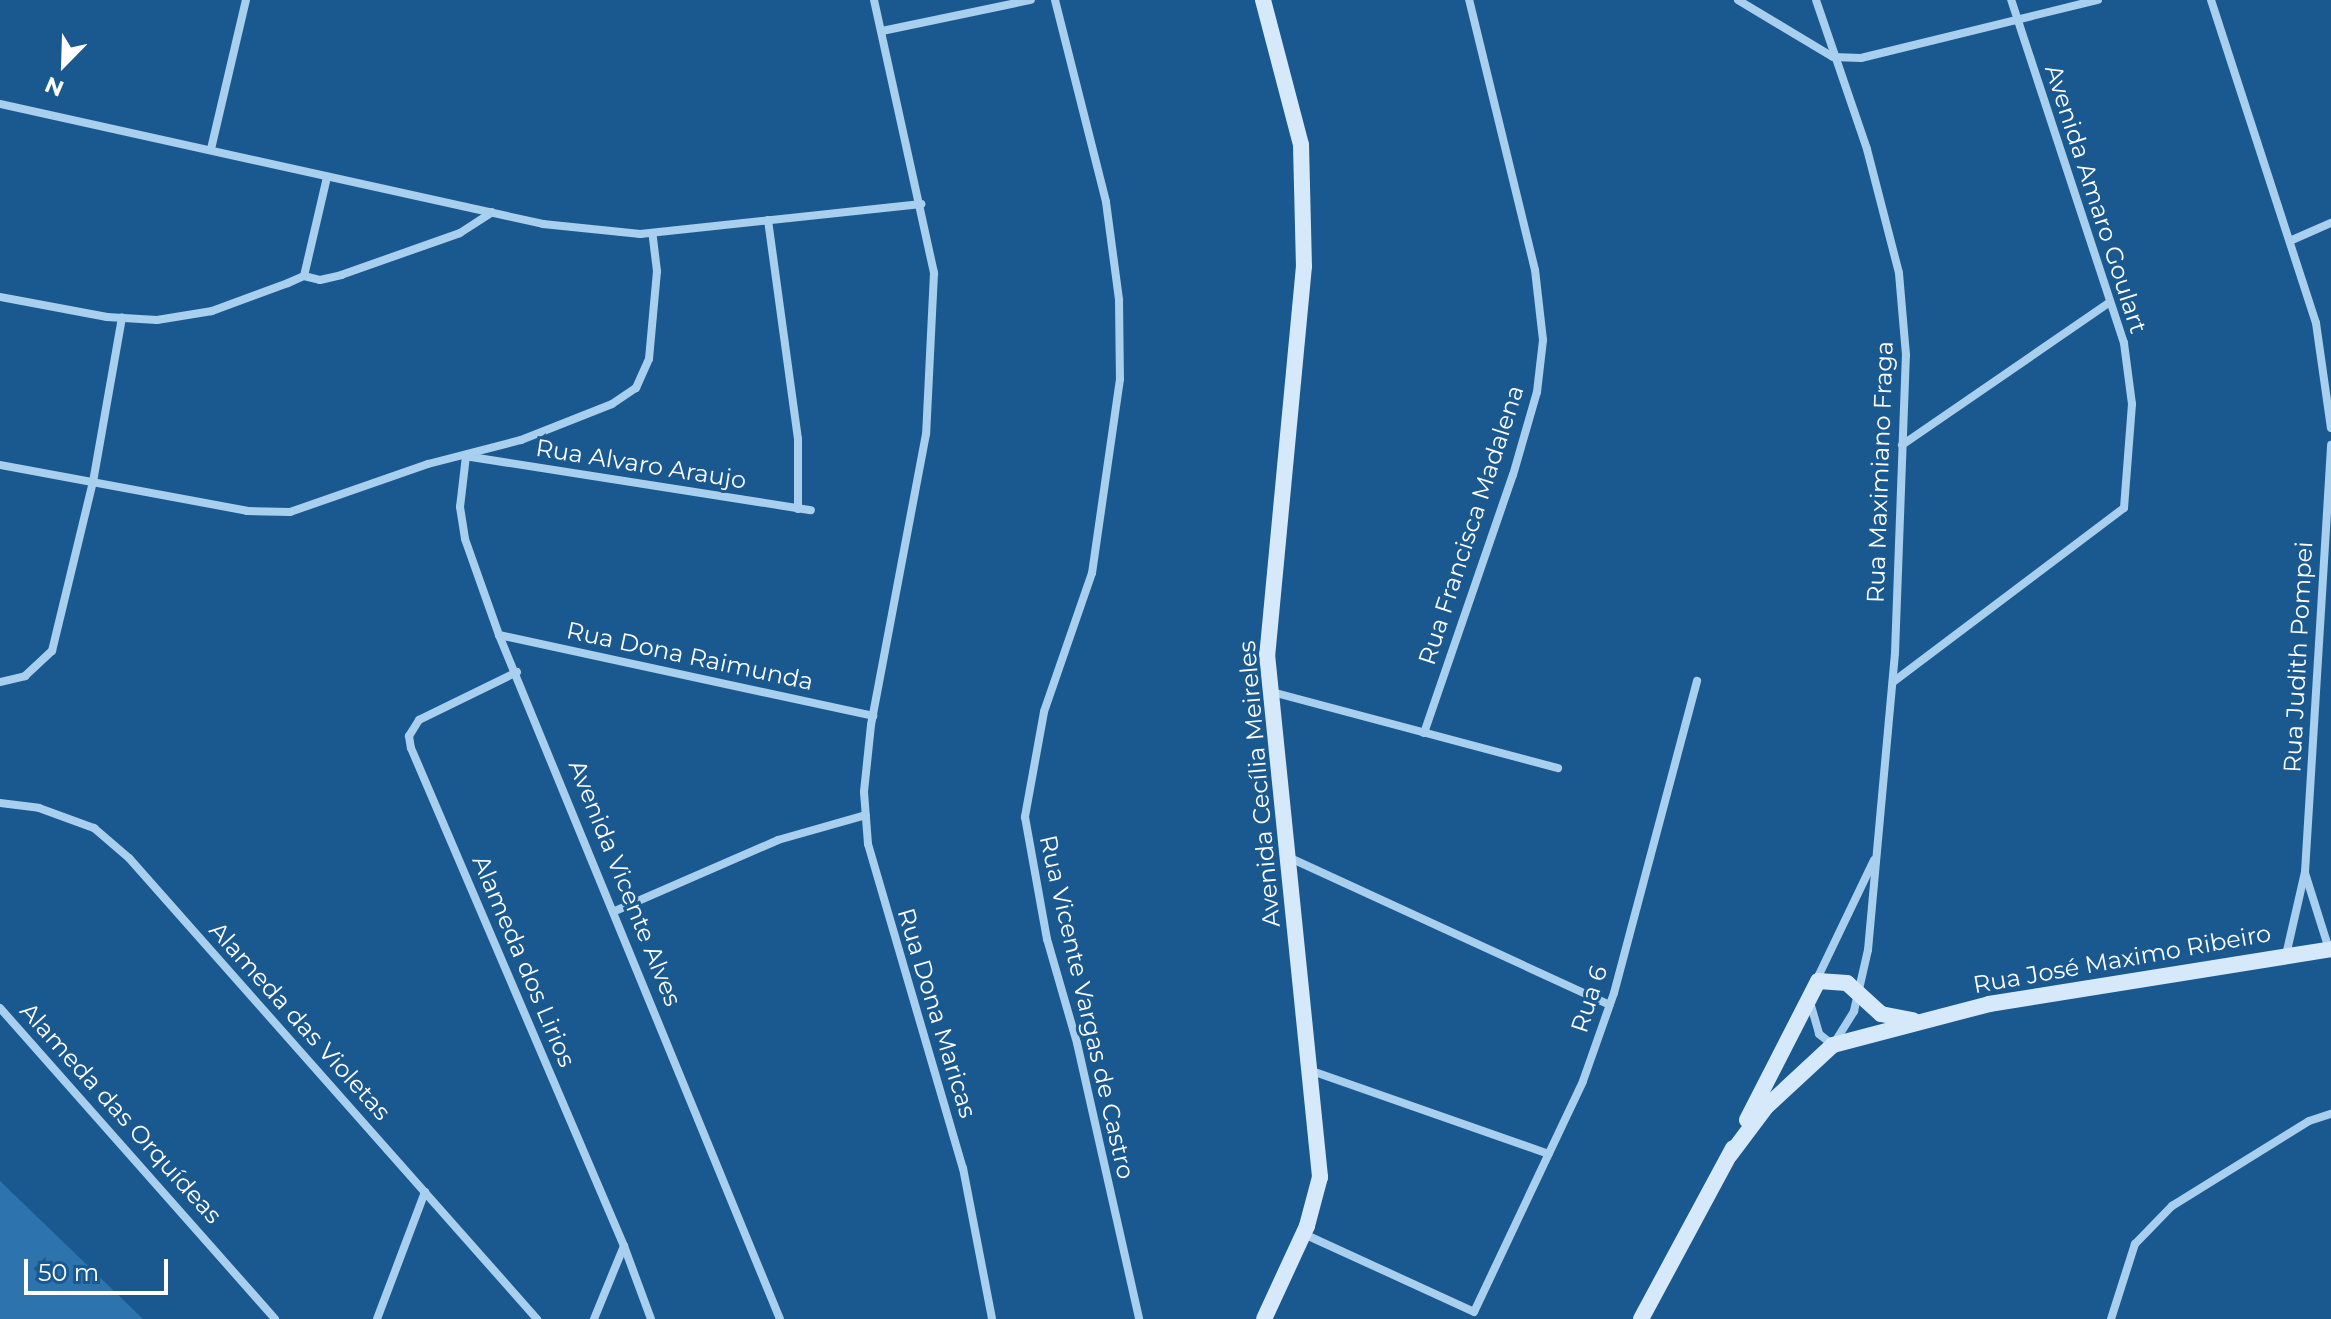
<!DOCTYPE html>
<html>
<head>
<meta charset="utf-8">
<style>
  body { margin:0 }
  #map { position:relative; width:2331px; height:1319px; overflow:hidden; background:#1a5990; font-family:Montserrat,sans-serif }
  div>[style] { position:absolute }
  .green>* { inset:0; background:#2d73ae }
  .street>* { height:8px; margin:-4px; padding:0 4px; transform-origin:4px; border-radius:4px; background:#a9cfef }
  .secondary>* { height:16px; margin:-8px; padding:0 8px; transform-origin:8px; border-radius:8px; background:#d6e9fa }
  span { translate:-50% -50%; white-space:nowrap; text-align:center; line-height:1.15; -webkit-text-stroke:6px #1a5990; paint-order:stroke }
  .street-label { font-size:24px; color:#fff }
  .north { position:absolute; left:24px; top:24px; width:80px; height:80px; -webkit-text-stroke:6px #1a5990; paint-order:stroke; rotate:203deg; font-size:22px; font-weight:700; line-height:32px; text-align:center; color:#fff }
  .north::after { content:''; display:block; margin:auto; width:28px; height:36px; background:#fff; clip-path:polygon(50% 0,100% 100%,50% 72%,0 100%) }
  .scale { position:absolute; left:24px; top:1259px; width:144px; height:36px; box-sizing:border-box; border:4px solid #fff; border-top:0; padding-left:10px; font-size:24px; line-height:28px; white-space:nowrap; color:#fff; -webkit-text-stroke:6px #1a5990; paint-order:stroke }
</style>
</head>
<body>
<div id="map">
  <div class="green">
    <i style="clip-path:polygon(0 1181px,143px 1319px,0 1319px)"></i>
  </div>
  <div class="street">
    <i style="left:874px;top:0;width:280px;rotate:77.6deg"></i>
    <i style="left:934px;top:273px;width:161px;rotate:92.8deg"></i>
    <i style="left:926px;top:434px;width:296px;rotate:100.7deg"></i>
    <i style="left:871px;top:725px;width:67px;rotate:96deg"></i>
    <i style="left:864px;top:792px;width:52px;rotate:85.6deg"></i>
    <i style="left:868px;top:844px;width:338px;rotate:73.7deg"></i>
    <i style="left:963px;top:1168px;width:154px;rotate:79.1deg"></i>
    <i style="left:1055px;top:0;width:208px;rotate:75.8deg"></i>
    <i style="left:1106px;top:202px;width:99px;rotate:82.4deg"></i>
    <i style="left:1119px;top:300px;width:79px;rotate:89.3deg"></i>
    <i style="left:1120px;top:379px;width:196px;rotate:98.2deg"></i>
    <i style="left:1092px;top:573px;width:147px;rotate:109.1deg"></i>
    <i style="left:1044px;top:712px;width:107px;rotate:100.3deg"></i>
    <i style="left:1025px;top:817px;width:124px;rotate:79.8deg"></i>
    <i style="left:1047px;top:939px;width:108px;rotate:73.9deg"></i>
    <i style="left:1077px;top:1043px;width:283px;rotate:77.3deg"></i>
    <i style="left:1738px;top:0;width:111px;rotate:31deg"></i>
    <i style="left:1833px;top:57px;width:28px;rotate:2deg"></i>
    <i style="left:1861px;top:58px;width:244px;rotate:-13.8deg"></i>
    <i style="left:2211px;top:0;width:340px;rotate:72deg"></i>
    <i style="left:2316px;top:323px;width:106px;rotate:81.9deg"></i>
    <i style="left:882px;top:31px;width:152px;rotate:-11.8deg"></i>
    <i style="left:0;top:104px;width:556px;rotate:12.46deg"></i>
    <i style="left:543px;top:224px;width:98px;rotate:5.9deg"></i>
    <i style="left:640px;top:234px;width:283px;rotate:-6.1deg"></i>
    <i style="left:211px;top:149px;width:153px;rotate:-76.8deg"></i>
    <i style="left:768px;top:220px;width:221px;rotate:82.2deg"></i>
    <i style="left:798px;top:439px;width:70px;rotate:90deg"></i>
    <i style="left:2292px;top:240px;width:43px;rotate:-23.6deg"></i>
    <i style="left:304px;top:276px;width:16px;rotate:14deg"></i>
    <i style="left:320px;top:280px;width:22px;rotate:-13deg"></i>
    <i style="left:341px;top:275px;width:126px;rotate:-19.4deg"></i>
    <i style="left:460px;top:233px;width:38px;rotate:-33deg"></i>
    <i style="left:0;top:297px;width:109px;rotate:10.6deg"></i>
    <i style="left:107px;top:317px;width:50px;rotate:3.4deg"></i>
    <i style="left:157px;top:320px;width:56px;rotate:-9.3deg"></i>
    <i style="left:212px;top:311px;width:81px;rotate:-20.2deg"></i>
    <i style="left:288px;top:283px;width:17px;rotate:-24deg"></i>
    <i style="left:304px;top:276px;width:102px;rotate:-76.9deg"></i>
    <i style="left:1902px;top:445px;width:252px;rotate:-34.5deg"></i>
    <i style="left:466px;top:456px;width:51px;rotate:96.7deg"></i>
    <i style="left:460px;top:507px;width:32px;rotate:81deg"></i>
    <i style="left:465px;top:539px;width:102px;rotate:70.5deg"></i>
    <i style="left:499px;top:635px;width:739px;rotate:67.67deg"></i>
    <i style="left:471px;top:457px;width:344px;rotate:8.9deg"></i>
    <i style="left:0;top:465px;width:251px;rotate:10.5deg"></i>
    <i style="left:247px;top:511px;width:43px;rotate:1.3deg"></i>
    <i style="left:290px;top:512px;width:146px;rotate:-19.2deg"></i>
    <i style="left:428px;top:464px;width:96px;rotate:-14.5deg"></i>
    <i style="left:521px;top:440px;width:98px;rotate:-21.6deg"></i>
    <i style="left:612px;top:404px;width:29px;rotate:-34deg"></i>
    <i style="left:636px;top:388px;width:32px;rotate:-66deg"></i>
    <i style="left:649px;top:359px;width:88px;rotate:-84.8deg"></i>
    <i style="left:657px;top:271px;width:38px;rotate:-97deg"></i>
    <i style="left:499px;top:635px;width:383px;rotate:12.2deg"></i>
    <i style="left:517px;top:672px;width:109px;rotate:153.9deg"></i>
    <i style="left:419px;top:720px;width:19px;rotate:122deg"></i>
    <i style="left:409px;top:736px;width:12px;rotate:81deg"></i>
    <i style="left:411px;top:748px;width:542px;rotate:66.84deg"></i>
    <i style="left:624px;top:1246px;width:78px;rotate:69.7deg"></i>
    <i style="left:0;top:682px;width:26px;rotate:-13deg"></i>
    <i style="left:25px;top:676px;width:37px;rotate:-43deg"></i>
    <i style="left:52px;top:651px;width:174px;rotate:-76.4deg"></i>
    <i style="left:93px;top:482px;width:167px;rotate:-80deg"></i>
    <i style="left:1893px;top:682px;width:289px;rotate:-37deg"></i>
    <i style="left:2124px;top:508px;width:104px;rotate:-85.6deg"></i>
    <i style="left:2132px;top:404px;width:62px;rotate:-97.5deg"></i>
    <i style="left:2124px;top:343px;width:361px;rotate:-108.2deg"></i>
    <i style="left:1272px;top:692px;width:296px;rotate:14.9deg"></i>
    <i style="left:1424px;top:733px;width:273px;rotate:-71deg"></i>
    <i style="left:1513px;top:475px;width:86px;rotate:-73.9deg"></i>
    <i style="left:1537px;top:392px;width:52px;rotate:-83.4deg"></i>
    <i style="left:1543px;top:340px;width:70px;rotate:-96.5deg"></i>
    <i style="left:1535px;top:270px;width:278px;rotate:-103.7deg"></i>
    <i style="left:0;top:803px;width:39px;rotate:7deg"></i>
    <i style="left:39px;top:808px;width:59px;rotate:20deg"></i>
    <i style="left:94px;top:828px;width:46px;rotate:40.6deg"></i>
    <i style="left:129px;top:858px;width:616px;rotate:48.49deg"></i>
    <i style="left:1288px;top:857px;width:354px;rotate:24.7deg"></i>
    <i style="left:2305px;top:873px;width:80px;rotate:72.5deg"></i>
    <i style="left:615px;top:911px;width:178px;rotate:-23.5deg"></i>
    <i style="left:778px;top:840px;width:91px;rotate:-15.9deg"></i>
    <i style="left:2286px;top:955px;width:85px;rotate:-77.1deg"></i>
    <i style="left:2305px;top:872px;width:428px;rotate:-86.5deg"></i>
    <i style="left:1816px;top:981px;width:134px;rotate:-64.4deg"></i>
    <i style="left:1810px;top:1002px;width:33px;rotate:74deg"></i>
    <i style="left:1819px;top:1034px;width:18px;rotate:38deg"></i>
    <i style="left:1833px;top:1045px;width:40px;rotate:-58deg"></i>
    <i style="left:1854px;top:1011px;width:63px;rotate:-77.1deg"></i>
    <i style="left:1868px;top:950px;width:298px;rotate:-84.8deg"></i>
    <i style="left:1895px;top:653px;width:298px;rotate:-87.9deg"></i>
    <i style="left:1906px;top:355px;width:82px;rotate:-94.9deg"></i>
    <i style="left:1899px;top:273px;width:128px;rotate:-104.5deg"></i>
    <i style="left:1867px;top:149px;width:157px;rotate:-108.9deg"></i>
    <i style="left:0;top:1008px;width:415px;rotate:48.5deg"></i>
    <i style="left:1309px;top:1070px;width:254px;rotate:19.3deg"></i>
    <i style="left:1304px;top:1234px;width:187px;rotate:24.6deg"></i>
    <i style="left:1474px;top:1312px;width:255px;rotate:-64.7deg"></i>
    <i style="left:1583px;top:1081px;width:93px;rotate:-70.6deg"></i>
    <i style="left:1614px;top:993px;width:323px;rotate:-75.1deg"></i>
    <i style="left:377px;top:1319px;width:136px;rotate:-69.3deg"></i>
    <i style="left:594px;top:1319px;width:79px;rotate:-67.7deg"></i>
    <i style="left:2111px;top:1319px;width:79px;rotate:-72.3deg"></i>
    <i style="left:2135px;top:1244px;width:53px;rotate:-45.8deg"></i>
    <i style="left:2172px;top:1206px;width:161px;rotate:-31.8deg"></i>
    <i style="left:2309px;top:1121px;width:23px;rotate:-18deg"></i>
  </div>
  <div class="secondary">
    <i style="left:1263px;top:0;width:150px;rotate:75.3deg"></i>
    <i style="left:1301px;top:145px;width:121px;rotate:88.6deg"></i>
    <i style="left:1304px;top:266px;width:390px;rotate:95.4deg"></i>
    <i style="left:1267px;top:654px;width:526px;rotate:84.21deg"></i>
    <i style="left:1320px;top:1177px;width:51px;rotate:104.9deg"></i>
    <i style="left:1307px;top:1226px;width:102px;rotate:114.8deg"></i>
    <i style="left:1747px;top:1120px;width:156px;rotate:-62.9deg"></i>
    <i style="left:1818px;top:981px;width:29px;rotate:4deg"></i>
    <i style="left:1847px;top:983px;width:46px;rotate:42.4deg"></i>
    <i style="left:1881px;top:1014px;width:33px;rotate:11deg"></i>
    <i style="left:1730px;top:1155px;width:60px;rotate:-53.1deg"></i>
    <i style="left:1766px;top:1107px;width:91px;rotate:-42.8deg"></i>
    <i style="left:1833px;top:1045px;width:161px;rotate:-14.7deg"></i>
    <i style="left:1989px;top:1004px;width:346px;rotate:-9.1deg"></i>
    <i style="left:1641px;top:1319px;width:194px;rotate:-61.7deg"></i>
  </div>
  <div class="street-label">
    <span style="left:2096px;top:199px;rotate:72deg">Avenida Amaro Goulart</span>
    <span style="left:641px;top:464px;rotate:9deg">Rua Alvaro Araujo</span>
    <span style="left:1880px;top:472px;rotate:-88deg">Rua Maximiano Fraga</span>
    <span style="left:1471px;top:525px;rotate:-72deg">Rua Francisca Madalena</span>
    <span style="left:690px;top:656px;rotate:12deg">Rua Dona Raimunda</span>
    <span style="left:2298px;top:657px;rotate:-87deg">Rua Judith Pompei</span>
    <span style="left:1259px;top:784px;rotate:-95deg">Avenida Cecília Meireles</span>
    <span style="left:625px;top:883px;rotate:68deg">Avenida Vicente Alves</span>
    <span style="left:2122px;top:959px;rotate:-10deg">Rua José Maximo Ribeiro</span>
    <span style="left:524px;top:961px;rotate:67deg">Alameda dos Lirios</span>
    <span style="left:1589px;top:999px;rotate:-72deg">Rua 6</span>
    <span style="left:1087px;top:1007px;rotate:77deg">Rua Vicente Vargas de Castro</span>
    <span style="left:937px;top:1013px;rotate:73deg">Rua Dona Maricas</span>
    <span style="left:300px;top:1021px;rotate:48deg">Alameda das Violetas</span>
    <span style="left:121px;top:1113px;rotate:48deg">Alameda das Orquídeas</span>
  </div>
  <div class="north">N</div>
  <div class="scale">50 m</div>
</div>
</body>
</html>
